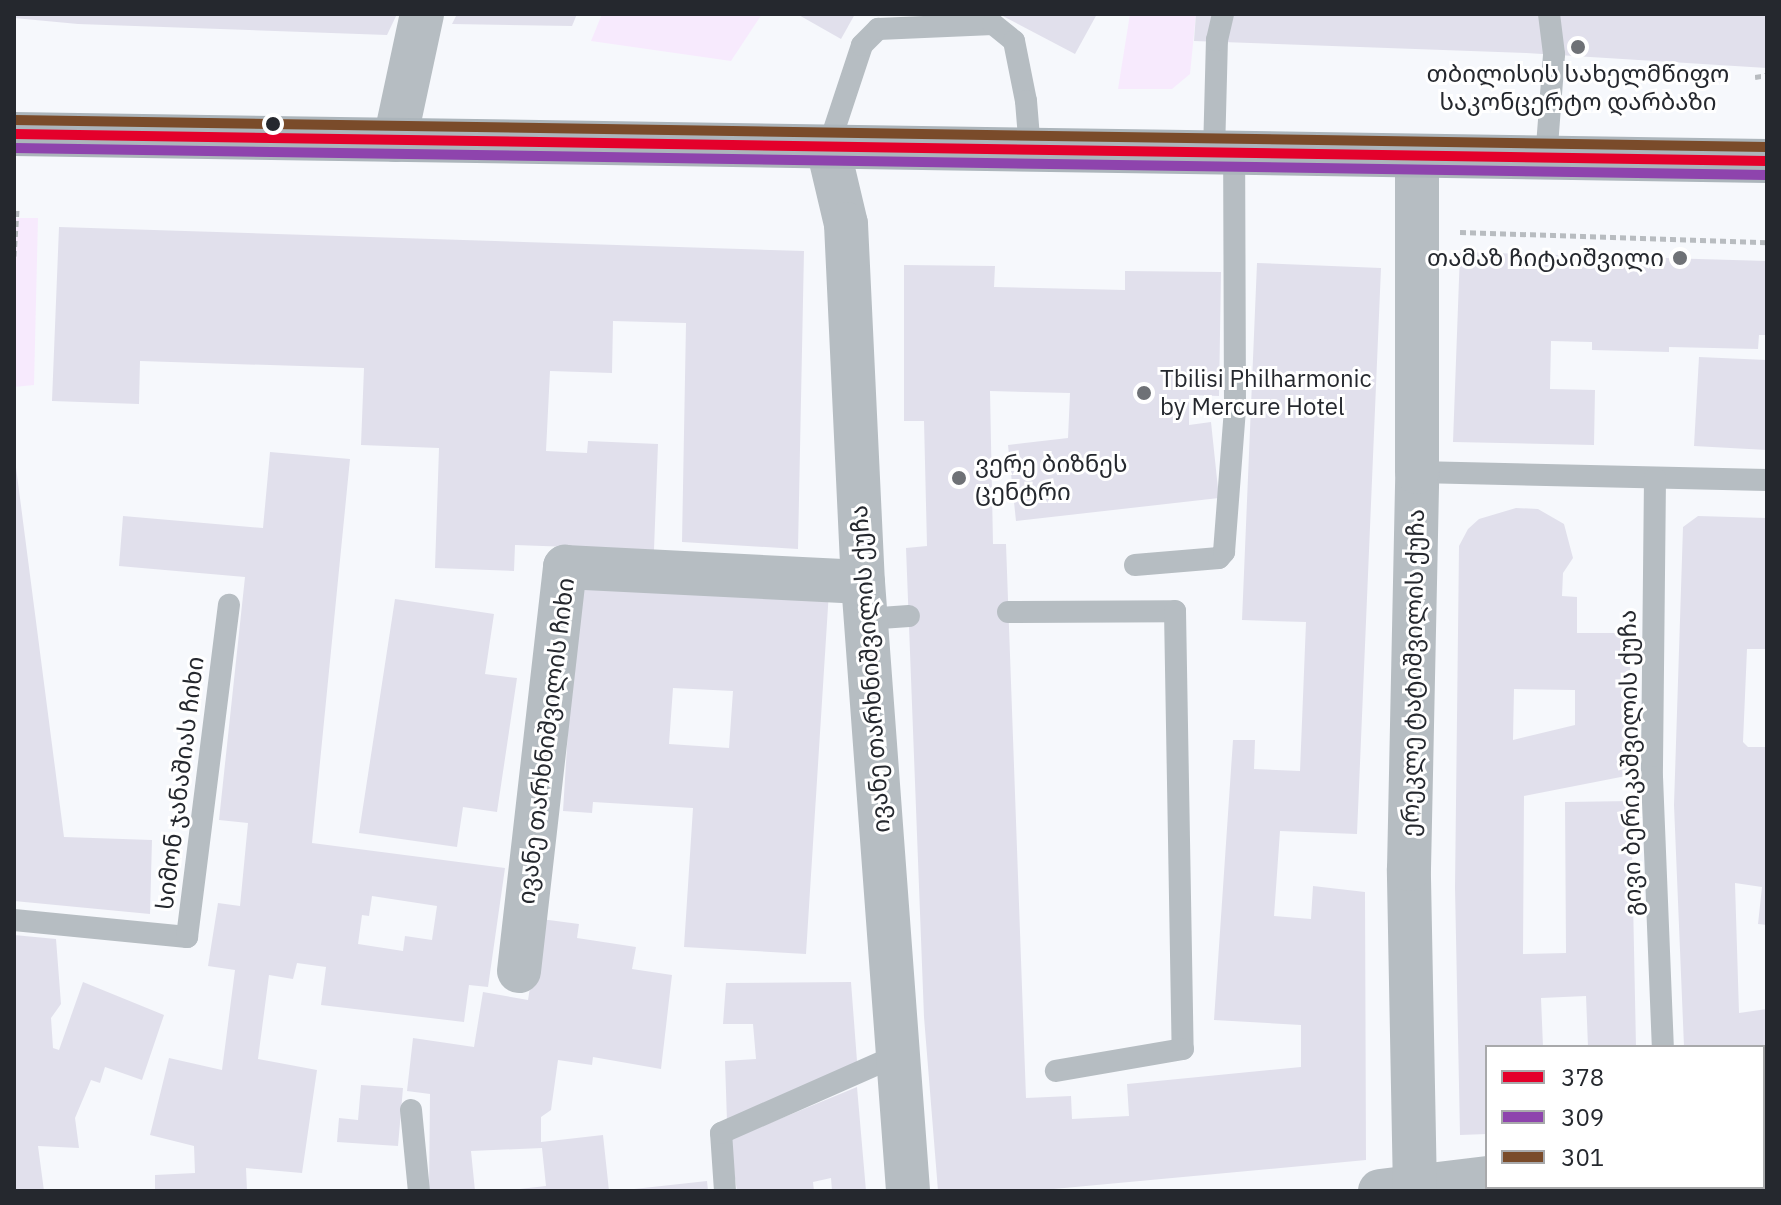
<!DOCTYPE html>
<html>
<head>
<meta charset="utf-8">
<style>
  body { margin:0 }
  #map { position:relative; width:1781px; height:1205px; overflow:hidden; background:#f6f8fc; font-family:"IBM Plex Sans","Noto Sans Georgian",sans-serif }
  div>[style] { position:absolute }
  .green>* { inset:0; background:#f7eafd }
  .building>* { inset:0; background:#e1e0ec }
  .path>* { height:5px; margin-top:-2.5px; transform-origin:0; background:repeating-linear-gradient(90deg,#b8bcc0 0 6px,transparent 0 10px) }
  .lane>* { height:22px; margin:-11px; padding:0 11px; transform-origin:11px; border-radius:11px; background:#b6bdc2 }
  .street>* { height:44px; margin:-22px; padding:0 22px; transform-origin:22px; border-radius:22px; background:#b6bdc2 }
  .primary>* { height:44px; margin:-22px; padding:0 22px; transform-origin:22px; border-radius:22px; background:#acb5bb }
  .bus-1>* { height:10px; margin:-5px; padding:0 5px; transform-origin:5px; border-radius:5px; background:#e4002b }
  .bus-2>* { height:10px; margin:-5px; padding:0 5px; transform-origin:5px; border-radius:5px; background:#8e44ad }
  .bus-3>* { height:10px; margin:-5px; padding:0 5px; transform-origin:5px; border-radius:5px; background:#7a4b2a }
  .dots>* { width:22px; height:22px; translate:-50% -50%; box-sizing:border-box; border:4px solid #fff; border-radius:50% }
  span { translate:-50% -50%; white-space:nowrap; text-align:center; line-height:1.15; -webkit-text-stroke:6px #fff; paint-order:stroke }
  .poi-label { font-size:24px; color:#25282e }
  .right { translate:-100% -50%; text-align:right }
  .left { translate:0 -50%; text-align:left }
  .street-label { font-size:24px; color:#25282e }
  .frame { position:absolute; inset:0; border:16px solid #25282e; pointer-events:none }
  .legend { position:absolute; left:1485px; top:1045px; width:280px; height:144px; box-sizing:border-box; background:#fff; border:2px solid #a8a9ab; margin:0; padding:10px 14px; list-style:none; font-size:24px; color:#25282e }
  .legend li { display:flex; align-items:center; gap:16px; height:40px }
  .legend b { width:40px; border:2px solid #a8a9ab }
</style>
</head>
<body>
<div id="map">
  <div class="green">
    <i style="clip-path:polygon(602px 14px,762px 14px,731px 61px,591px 41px)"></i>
    <i style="clip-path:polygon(1130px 14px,1196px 14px,1190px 74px,1172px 89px,1118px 89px)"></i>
    <i style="clip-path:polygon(14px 218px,38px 218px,34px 385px,14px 387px)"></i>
  </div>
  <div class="building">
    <i style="clip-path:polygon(14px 14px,397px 14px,387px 35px,78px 24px,14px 18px)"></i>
    <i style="clip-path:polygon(457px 14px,577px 14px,572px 26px,452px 24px)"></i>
    <i style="clip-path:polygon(797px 14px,855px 14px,841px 39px)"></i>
    <i style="clip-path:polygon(999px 14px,1097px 14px,1075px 54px)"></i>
    <i style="clip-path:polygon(1196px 14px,1767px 14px,1767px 68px,1526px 53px,1194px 41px)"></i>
    <i style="clip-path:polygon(59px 227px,804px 251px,798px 549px,682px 542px,686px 323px,613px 321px,612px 373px,550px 371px,546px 451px,587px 453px,588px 441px,658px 444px,654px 550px,515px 545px,514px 571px,435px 568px,439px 448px,361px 445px,364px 368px,140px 361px,139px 404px,52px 401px)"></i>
    <i style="clip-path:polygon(1460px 252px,1767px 261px,1767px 335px,1759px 335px,1758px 349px,1669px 347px,1669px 352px,1592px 350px,1592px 342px,1551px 341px,1550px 389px,1595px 390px,1594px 445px,1453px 442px)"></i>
    <i style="clip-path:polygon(1257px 263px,1381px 268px,1357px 834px,1280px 831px,1274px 916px,1311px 919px,1313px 886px,1365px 892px,1366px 1160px,1032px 1191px,938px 1191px,924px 1017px,906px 548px,927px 546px,924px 421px,904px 421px,904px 265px,995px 266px,994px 287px,1125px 290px,1125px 271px,1221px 272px,1219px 396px,1189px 395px,1189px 425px,1211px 422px,1219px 498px,1016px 521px,1008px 445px,1068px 438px,1070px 393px,990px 391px,993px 544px,1006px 544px,1026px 1098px,1071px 1096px,1072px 1119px,1129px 1116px,1127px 1084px,1301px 1067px,1301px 1025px,1214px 1020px,1233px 740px,1255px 740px,1254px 769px,1300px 771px,1306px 622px,1242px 620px)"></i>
    <i style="clip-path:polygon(1699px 357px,1767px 360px,1767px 450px,1694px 446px)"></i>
    <i style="clip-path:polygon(14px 452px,64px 837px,152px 840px,150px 914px,14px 901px)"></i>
    <i style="clip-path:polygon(evenodd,270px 452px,350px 459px,312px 843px,505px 868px,488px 987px,469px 985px,464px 1022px,321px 1005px,326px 967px,297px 963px,293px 979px,269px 975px,258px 1059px,317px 1070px,302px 1173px,246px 1168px,247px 1191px,155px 1191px,155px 1175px,195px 1173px,194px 1146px,150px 1135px,169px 1058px,222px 1070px,235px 970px,208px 966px,218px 903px,240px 906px,248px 823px,219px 820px,245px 577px,119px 566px,123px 516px,263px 528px,270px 452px,372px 896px,437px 906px,432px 940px,405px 936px,403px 951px,358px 944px,362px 915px,369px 916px,372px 896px)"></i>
    <i style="clip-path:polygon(evenodd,1516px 508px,1538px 509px,1564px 524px,1573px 558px,1563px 573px,1562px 596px,1577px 597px,1577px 633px,1630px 633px,1631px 775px,1524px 796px,1523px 954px,1566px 953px,1565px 802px,1631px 801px,1636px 1047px,1588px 1047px,1586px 996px,1541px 998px,1543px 1047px,1487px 1047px,1487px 1134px,1460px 1135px,1455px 888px,1459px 546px,1468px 529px,1479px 519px,1516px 508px,1514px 689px,1575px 690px,1575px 725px,1513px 740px,1514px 689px)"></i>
    <i style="clip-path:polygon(1698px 516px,1767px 518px,1767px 649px,1747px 649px,1743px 742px,1748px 747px,1767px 747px,1767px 925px,1758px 924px,1762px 887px,1735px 883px,1739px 1013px,1767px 1009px,1767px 1106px,1763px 1107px,1763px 1047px,1684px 1047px,1674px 805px,1683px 527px)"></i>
    <i style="clip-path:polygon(evenodd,577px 586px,829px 591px,806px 954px,684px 947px,693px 808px,593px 802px,592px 813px,563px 811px,577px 586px,673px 688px,733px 691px,729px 748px,669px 744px,673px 688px)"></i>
    <i style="clip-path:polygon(395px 599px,494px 614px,485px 674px,517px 678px,497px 812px,463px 807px,457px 847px,359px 833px)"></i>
    <i style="clip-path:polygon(541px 919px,579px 924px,577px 938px,636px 947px,632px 969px,672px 975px,661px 1069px,593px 1057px,592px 1065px,558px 1060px,551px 1110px,541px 1117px,541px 1142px,603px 1135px,609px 1191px,500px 1191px,546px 1186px,542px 1148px,471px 1151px,475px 1191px,429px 1191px,430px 1094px,407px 1091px,413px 1038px,474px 1047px,483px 992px,528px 1000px)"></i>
    <i style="clip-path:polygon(14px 935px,56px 939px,61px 1004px,51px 1018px,53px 1048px,59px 1050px,83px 982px,164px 1015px,142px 1080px,105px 1067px,100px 1083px,91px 1080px,75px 1118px,79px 1148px,38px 1146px,44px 1191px,14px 1191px)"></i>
    <i style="clip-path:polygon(851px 982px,857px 1061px,853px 1068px,727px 1122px,725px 1061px,756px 1059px,753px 1024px,723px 1024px,726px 983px)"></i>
    <i style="clip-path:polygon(361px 1085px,403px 1088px,398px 1146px,337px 1142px,339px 1118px,358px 1120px)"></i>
    <i style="clip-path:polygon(857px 1087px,866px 1191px,832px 1191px,831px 1178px,813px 1182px,814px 1191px,737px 1191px,729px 1140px)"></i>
    <i style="clip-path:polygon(707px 1181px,708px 1191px,634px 1191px,634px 1189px)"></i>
    <i style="clip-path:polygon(1763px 1181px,1767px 1181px,1767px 1191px,1660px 1191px,1661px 1188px,1677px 1187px,1763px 1187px)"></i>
  </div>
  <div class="path">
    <i style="left:1755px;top:77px;width:12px;rotate:-9deg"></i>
    <i style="left:1460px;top:232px;width:307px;rotate:1.9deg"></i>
    <i style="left:14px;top:256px;width:47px;rotate:-86.3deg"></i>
  </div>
  <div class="lane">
    <i style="left:828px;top:148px;width:108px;rotate:-71.7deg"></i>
    <i style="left:862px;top:45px;width:23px;rotate:-45deg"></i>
    <i style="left:878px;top:29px;width:115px;rotate:-2.5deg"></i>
    <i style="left:993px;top:24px;width:27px;rotate:39deg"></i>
    <i style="left:1014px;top:41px;width:61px;rotate:78.7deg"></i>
    <i style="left:1026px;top:101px;width:49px;rotate:85.3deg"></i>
    <i style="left:1214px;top:153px;width:113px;rotate:-88.5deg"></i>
    <i style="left:1217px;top:40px;width:27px;rotate:-77deg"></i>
    <i style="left:1546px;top:159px;width:105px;rotate:-85.6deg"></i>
    <i style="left:1554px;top:54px;width:40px;rotate:-97.1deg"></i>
    <i style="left:1417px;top:472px;width:350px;rotate:1.3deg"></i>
    <i style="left:1655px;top:478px;width:299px;rotate:90.6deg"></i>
    <i style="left:1652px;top:777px;width:270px;rotate:87.7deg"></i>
    <i style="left:1135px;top:565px;width:84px;rotate:-4.8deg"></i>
    <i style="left:1219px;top:558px;width:8px;rotate:-50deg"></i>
    <i style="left:1224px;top:552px;width:144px;rotate:-85.6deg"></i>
    <i style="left:1235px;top:408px;width:254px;rotate:-90.2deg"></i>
    <i style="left:1008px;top:612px;width:167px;rotate:-0.3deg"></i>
    <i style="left:1175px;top:611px;width:438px;rotate:89deg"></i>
    <i style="left:1183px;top:1049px;width:129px;rotate:170.2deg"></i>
    <i style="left:866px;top:619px;width:43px;rotate:-4deg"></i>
    <i style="left:14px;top:920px;width:174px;rotate:5.6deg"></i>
    <i style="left:187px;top:937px;width:335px;rotate:-82.8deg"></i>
    <i style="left:411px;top:1110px;width:81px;rotate:84.4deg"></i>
    <i style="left:725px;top:1191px;width:58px;rotate:-93.9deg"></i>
    <i style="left:721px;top:1133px;width:193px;rotate:-23.8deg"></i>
    <i style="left:1637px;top:1191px;width:4px;rotate:-90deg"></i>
  </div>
  <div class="street">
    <i style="left:395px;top:140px;width:129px;rotate:-77.9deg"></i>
    <i style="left:828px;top:148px;width:78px;rotate:76.7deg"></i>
    <i style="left:846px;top:224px;width:358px;rotate:87.3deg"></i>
    <i style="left:863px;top:582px;width:611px;rotate:85.77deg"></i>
    <i style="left:519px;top:971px;width:407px;rotate:-83.5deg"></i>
    <i style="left:565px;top:567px;width:298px;rotate:2.9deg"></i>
    <i style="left:1763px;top:1145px;width:4px"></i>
    <i style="left:1380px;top:1191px;width:108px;rotate:-6.9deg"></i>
    <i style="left:1415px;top:1191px;width:322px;rotate:-91.1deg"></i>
    <i style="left:1409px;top:869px;width:397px;rotate:-88.8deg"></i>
    <i style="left:1417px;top:472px;width:316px;rotate:-90deg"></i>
  </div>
  <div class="primary">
    <i style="left:14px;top:134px;width:1753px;rotate:0.88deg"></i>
  </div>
  <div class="bus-1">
    <i style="left:14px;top:134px;width:1753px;rotate:0.88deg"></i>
  </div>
  <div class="bus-2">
    <i style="left:14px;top:148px;width:1753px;rotate:0.88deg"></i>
  </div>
  <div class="bus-3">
    <i style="left:14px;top:120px;width:1753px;rotate:0.88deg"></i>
  </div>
  <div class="dots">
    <i style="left:1578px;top:47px;background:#6e7176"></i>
    <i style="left:273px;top:124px;background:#25282e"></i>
    <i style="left:1680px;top:258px;background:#6e7176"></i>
    <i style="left:1144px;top:393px;background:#6e7176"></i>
    <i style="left:959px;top:478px;background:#6e7176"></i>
  </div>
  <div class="poi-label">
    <span style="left:1578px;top:88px">თბილისის სახელმწიფო<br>საკონცერტო დარბაზი</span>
    <span class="right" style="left:1664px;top:258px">თამაზ ჩიტაიშვილი</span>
    <span class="left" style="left:1160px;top:393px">Tbilisi Philharmonic<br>by Mercure Hotel</span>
    <span class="left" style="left:975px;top:478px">ვერე ბიზნეს<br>ცენტრი</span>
  </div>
  <div class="street-label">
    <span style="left:870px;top:669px;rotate:-94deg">ივანე თარხნიშვილის ქუჩა</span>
    <span style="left:1413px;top:673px;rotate:-89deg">ერეკლე ტატიშვილის ქუჩა</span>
    <span style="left:546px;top:741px;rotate:-83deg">ივანე თარხნიშვილის ჩიხი</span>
    <span style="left:1630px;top:763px;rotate:-91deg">გივი ბერიკაშვილის ქუჩა</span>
    <span style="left:180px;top:783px;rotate:-83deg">სიმონ ჯანაშიას ჩიხი</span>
  </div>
  <div class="frame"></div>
  <ul class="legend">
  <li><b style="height:10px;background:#e4002b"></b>378</li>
  <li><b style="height:10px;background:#8e44ad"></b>309</li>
  <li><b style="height:10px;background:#7a4b2a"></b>301</li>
  </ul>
</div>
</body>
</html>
